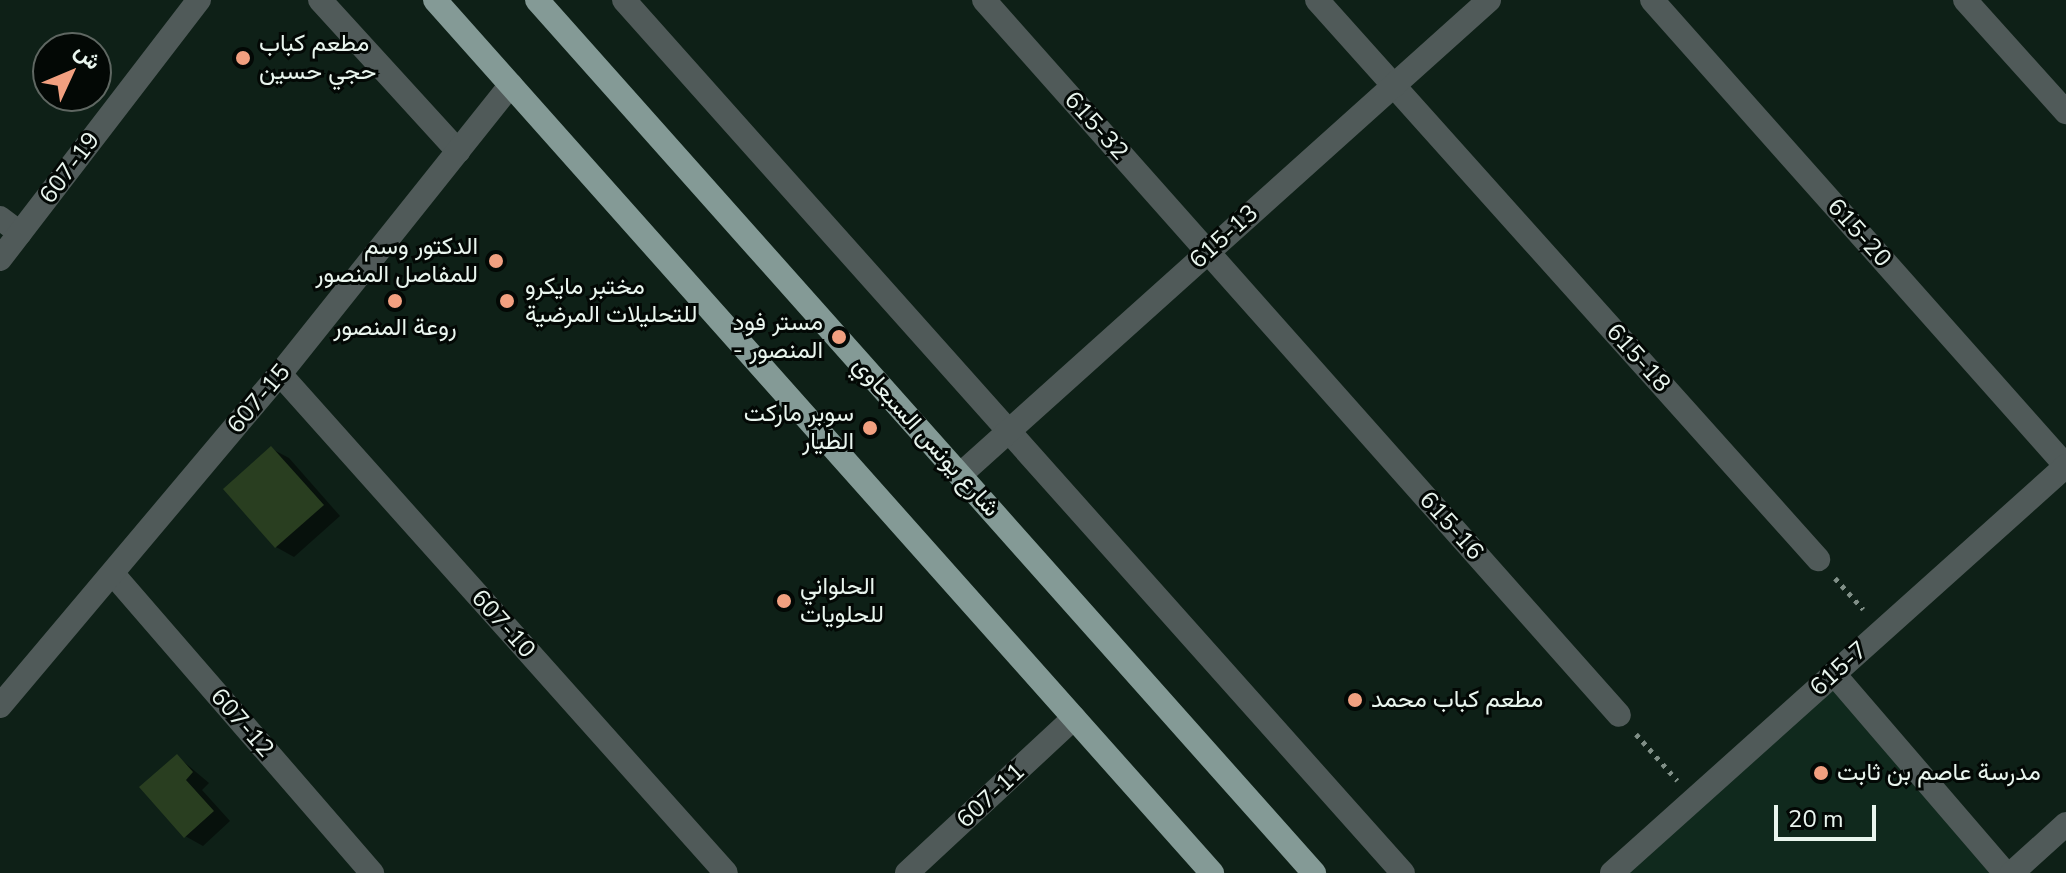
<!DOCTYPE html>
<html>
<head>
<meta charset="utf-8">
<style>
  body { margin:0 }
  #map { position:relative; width:2066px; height:873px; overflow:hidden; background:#0e2017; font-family:"Nunito Sans",Vazirmatn,sans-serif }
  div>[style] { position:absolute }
  .built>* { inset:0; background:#10291d }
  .shadow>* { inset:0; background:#0007 }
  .building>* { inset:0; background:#293e20 }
  .path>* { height:5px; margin-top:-2.5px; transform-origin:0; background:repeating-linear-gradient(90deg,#808f87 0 4px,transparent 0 10px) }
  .minor>* { height:24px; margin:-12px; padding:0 12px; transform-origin:12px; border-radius:12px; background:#505a59 }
  .major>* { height:24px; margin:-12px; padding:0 12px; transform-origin:12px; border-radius:12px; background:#849a96 }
  .dots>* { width:22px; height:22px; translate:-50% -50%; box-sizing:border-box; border:4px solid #030805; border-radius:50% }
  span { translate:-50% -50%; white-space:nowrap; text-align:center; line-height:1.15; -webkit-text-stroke:6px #030805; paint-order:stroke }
  .poi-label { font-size:24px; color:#e9f5ee }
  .left { translate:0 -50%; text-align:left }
  .right { translate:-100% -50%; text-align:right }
  .street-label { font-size:24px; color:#e9f5ee }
  .north { position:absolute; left:32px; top:32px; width:80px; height:80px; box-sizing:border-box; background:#030805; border:2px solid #5f6762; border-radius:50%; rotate:46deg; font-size:22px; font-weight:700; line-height:32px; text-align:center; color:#e9f5ee }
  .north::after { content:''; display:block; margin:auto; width:28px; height:36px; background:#f2a080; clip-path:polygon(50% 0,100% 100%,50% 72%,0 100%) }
  .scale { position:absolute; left:1774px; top:805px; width:102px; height:36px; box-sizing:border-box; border:4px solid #e9f5ee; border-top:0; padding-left:10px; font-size:24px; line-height:28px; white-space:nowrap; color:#e9f5ee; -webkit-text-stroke:6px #030805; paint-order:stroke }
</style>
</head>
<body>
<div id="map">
  <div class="built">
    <i style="clip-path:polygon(1834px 674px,2005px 873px,1612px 873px)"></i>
  </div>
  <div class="shadow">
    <i style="clip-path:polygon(272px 449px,289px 458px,340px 516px,294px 557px,276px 547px,225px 489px)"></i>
    <i style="clip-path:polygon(177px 756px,209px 783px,202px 790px,230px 821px,203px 846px,185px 836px)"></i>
  </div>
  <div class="building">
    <i style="clip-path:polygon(271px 446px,324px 505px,275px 548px,223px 489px)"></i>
    <i style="clip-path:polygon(177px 754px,193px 772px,186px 780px,214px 811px,184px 838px,139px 787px)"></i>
  </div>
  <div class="path">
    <i style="left:1835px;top:578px;width:42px;rotate:47.9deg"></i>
    <i style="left:1636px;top:734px;width:62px;rotate:48.3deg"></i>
  </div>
  <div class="minor">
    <i style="left:320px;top:0;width:205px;rotate:47.6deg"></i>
    <i style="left:624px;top:0;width:1170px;rotate:48.26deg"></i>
    <i style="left:984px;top:0;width:956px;rotate:48.39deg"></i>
    <i style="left:1317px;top:0;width:751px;rotate:48.13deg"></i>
    <i style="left:1652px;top:0;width:623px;rotate:48.38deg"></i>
    <i style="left:1965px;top:0;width:151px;rotate:48deg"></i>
    <i style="left:0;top:218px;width:25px;rotate:37deg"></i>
    <i style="left:0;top:259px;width:327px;rotate:-52.5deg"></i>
    <i style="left:280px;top:374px;width:669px;rotate:48.21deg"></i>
    <i style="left:960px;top:475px;width:711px;rotate:-41.92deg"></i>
    <i style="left:113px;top:574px;width:396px;rotate:49.1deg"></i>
    <i style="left:1834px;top:674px;width:262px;rotate:49.3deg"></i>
    <i style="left:0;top:706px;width:434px;rotate:-49.9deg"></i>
    <i style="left:280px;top:374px;width:370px;rotate:-51.4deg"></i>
    <i style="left:907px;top:873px;width:228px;rotate:-42.9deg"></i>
    <i style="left:1612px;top:873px;width:610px;rotate:-41.88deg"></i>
    <i style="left:2012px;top:873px;width:73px;rotate:-42.2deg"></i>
  </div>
  <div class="major">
    <i style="left:435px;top:0;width:1169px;rotate:48.33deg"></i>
    <i style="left:537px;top:0;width:1169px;rotate:48.33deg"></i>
  </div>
  <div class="dots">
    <i style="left:243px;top:58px;background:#f2a080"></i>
    <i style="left:496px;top:261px;background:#f2a080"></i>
    <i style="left:395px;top:301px;background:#f2a080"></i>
    <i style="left:507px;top:301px;background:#f2a080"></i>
    <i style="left:839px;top:337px;background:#f2a080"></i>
    <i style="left:870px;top:428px;background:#f2a080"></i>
    <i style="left:784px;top:601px;background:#f2a080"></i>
    <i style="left:1355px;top:700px;background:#f2a080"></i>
    <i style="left:1821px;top:773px;background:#f2a080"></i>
  </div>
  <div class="poi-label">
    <span class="left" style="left:259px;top:58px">مطعم كباب<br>حجي حسين</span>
    <span class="right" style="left:478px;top:261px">الدكتور وسم<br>للمفاصل المنصور</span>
    <span class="left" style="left:525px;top:301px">مختبر مايكرو<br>للتحليلات المرضية</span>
    <span class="right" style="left:823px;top:337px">مستر فود<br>- المنصور</span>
    <span style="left:395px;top:328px">روعة المنصور</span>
    <span class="right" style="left:854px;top:428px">سوبر ماركت<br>الطيار</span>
    <span class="left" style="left:800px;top:601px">الحلواني<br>للحلويات</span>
    <span class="left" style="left:1371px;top:700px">مطعم كباب محمد</span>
    <span class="left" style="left:1837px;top:773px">مدرسة عاصم بن ثابت</span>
  </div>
  <div class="street-label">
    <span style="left:1096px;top:126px;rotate:48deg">615-32</span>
    <span style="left:70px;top:168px;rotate:-53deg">607-19</span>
    <span style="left:1859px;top:233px;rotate:48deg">615-20</span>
    <span style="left:1224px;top:237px;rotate:-42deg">615-13</span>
    <span style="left:1638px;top:358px;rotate:48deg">615-18</span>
    <span style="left:259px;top:399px;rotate:-50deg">607-15</span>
    <span style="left:926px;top:437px;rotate:48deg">شارع يونس السبعاوي</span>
    <span style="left:1451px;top:526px;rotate:48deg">615-16</span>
    <span style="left:503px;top:624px;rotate:48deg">607-10</span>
    <span style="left:1839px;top:669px;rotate:-42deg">615-7</span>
    <span style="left:242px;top:723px;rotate:49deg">607-12</span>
    <span style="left:991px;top:796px;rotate:-43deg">607-11</span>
  </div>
  <div class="north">ش</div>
  <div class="scale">20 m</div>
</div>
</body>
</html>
